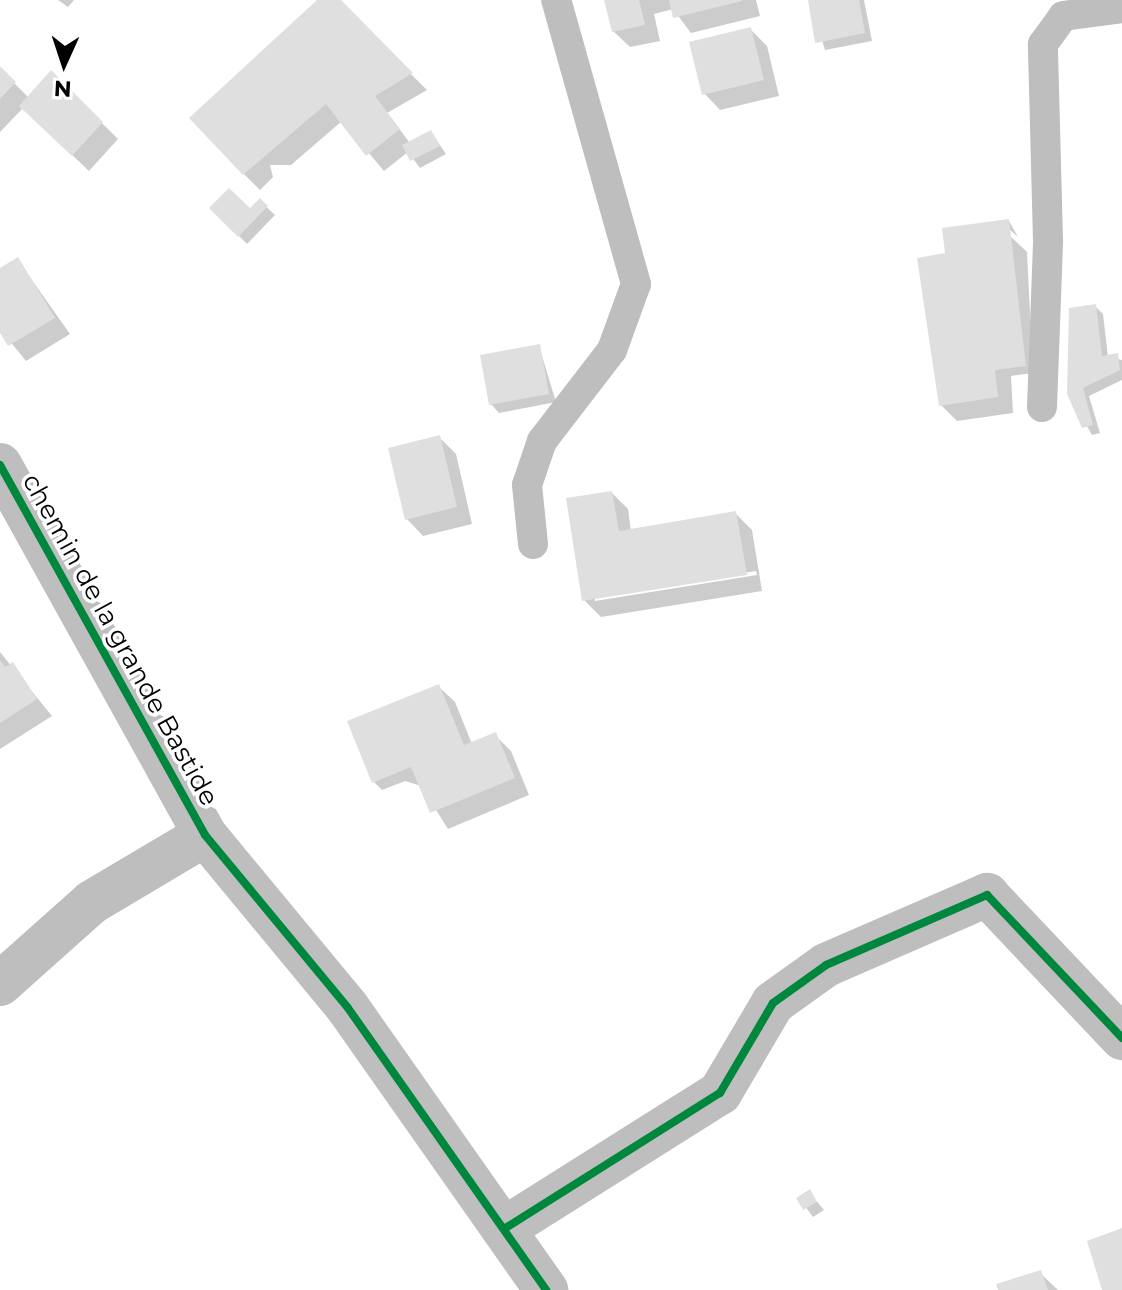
<!DOCTYPE html>
<html>
<head>
<meta charset="utf-8">
<style>
  body { margin:0 }
  #map { position:relative; width:1122px; height:1290px; overflow:hidden; background:#fff; font-family:Montserrat,sans-serif }
  div>[style] { position:absolute }
  .shadow>* { inset:0; background:#0003 }
  .building>* { inset:0; background:#dfdfdf }
  .service>* { height:30px; margin:-15px; padding:0 15px; transform-origin:15px; border-radius:15px; background:#bebebe }
  .minor>* { height:44px; margin:-22px; padding:0 22px; transform-origin:22px; border-radius:22px; background:#bebebe }
  .cycleway>* { height:8px; margin:-4px; padding:0 4px; transform-origin:4px; border-radius:4px; background:#00873e }
  span { translate:-50% -50%; white-space:nowrap; text-align:center; line-height:1.15; -webkit-text-stroke:7px #fff; paint-order:stroke }
  .street-label { font-size:26px; color:#000 }
  .north { position:absolute; left:24px; top:24px; width:80px; height:80px; -webkit-text-stroke:6px #fff; paint-order:stroke; rotate:183deg; font-size:22px; font-weight:700; line-height:32px; text-align:center; color:#000 }
  .north::after { content:''; display:block; margin:auto; width:28px; height:36px; background:#000; clip-path:polygon(50% 0,100% 100%,50% 72%,0 100%) }
</style>
</head>
<body>
<div id="map">
  <div class="shadow">
    <i style="clip-path:polygon(58px 0,74px 0,68px 7px)"></i>
    <i style="clip-path:polygon(319px 0,336px 0,427px 90px,387px 113px,410px 143px,431px 132px,446px 154px,420px 168px,408px 152px,384px 171px,342px 121px,291px 165px,270px 165px,273px 177px,260px 190px,244px 174px)"></i>
    <i style="clip-path:polygon(606px 0,756px 0,760px 16px,691px 33px,673px 9px,654px 14px,660px 41px,630px 47px,613px 31px)"></i>
    <i style="clip-path:polygon(810px 0,864px 0,872px 41px,825px 50px)"></i>
    <i style="clip-path:polygon(751px 30px,767px 46px,779px 96px,720px 110px,704px 93px)"></i>
    <i style="clip-path:polygon(0 69px,29px 98px,51px 73px,118px 139px,89px 171px,23px 108px,0 132px)"></i>
    <i style="clip-path:polygon(260px 201px,275px 215px,247px 244px,212px 208px,250px 211px)"></i>
    <i style="clip-path:polygon(1009px 221px,1018px 237px,1009px 229px,1009px 235px,1027px 252px,1033px 373px,1011px 376px,1013px 413px,957px 421px,941px 405px,947px 255px)"></i>
    <i style="clip-path:polygon(17px 259px,70px 334px,26px 361px,0 329px,0 270px)"></i>
    <i style="clip-path:polygon(1095px 306px,1103px 314px,1108px 357px,1122px 360px,1122px 380px,1089px 396px,1100px 433px,1092px 435px,1069px 394px)"></i>
    <i style="clip-path:polygon(539px 346px,556px 402px,499px 413px,491px 404px)"></i>
    <i style="clip-path:polygon(439px 437px,456px 454px,472px 524px,423px 536px,407px 519px)"></i>
    <i style="clip-path:polygon(evenodd,612px 493px,628px 509px,631px 531px,735px 513px,752px 530px,762px 591px,601px 617px,584px 600px,612px 493px,756px 571px,757px 575px,595px 601px,595px 597px,756px 571px)"></i>
    <i style="clip-path:polygon(0 652px,52px 716px,0 749px)"></i>
    <i style="clip-path:polygon(438px 686px,455px 702px,472px 744px,495px 735px,511px 751px,529px 795px,448px 829px,421px 786px,405px 781px,382px 790px,374px 782px)"></i>
    <i style="clip-path:polygon(809px 1192px,824px 1210px,813px 1217px,799px 1198px)"></i>
    <i style="clip-path:polygon(1040px 1273px,1058px 1290px,1000px 1290px)"></i>
  </div>
  <div class="building">
    <i style="clip-path:polygon(317px 0,341px 0,413px 73px,375px 96px,400px 129px,366px 156px,326px 104px,243px 175px,189px 118px)"></i>
    <i style="clip-path:polygon(604px 0,639px 0,645px 25px,612px 32px)"></i>
    <i style="clip-path:polygon(669px 0,742px 0,742px 1px,673px 18px)"></i>
    <i style="clip-path:polygon(808px 0,859px 0,865px 33px,815px 43px)"></i>
    <i style="clip-path:polygon(751px 27px,764px 80px,702px 95px,689px 42px)"></i>
    <i style="clip-path:polygon(0 66px,16px 82px,0 99px)"></i>
    <i style="clip-path:polygon(51px 70px,103px 122px,72px 156px,19px 106px)"></i>
    <i style="clip-path:polygon(431px 130px,440px 146px,410px 161px,402px 145px)"></i>
    <i style="clip-path:polygon(229px 188px,250px 208px,260px 198px,268px 206px,238px 237px,209px 208px)"></i>
    <i style="clip-path:polygon(1009px 219px,1026px 366px,995px 370px,998px 397px,939px 406px,917px 258px,945px 253px,942px 228px)"></i>
    <i style="clip-path:polygon(18px 257px,55px 318px,8px 346px,0 333px,0 268px)"></i>
    <i style="clip-path:polygon(1096px 304px,1102px 356px,1118px 353px,1120px 370px,1083px 388px,1093px 425px,1082px 428px,1067px 394px,1069px 308px)"></i>
    <i style="clip-path:polygon(540px 344px,549px 394px,489px 405px,480px 355px)"></i>
    <i style="clip-path:polygon(440px 435px,457px 507px,405px 520px,388px 448px)"></i>
    <i style="clip-path:polygon(612px 491px,619px 531px,736px 511px,747px 575px,582px 601px,566px 498px)"></i>
    <i style="clip-path:polygon(0 660px,5px 667px,13px 662px,37px 699px,0 723px)"></i>
    <i style="clip-path:polygon(439px 684px,464px 745px,496px 732px,515px 778px,430px 813px,411px 767px,372px 783px,347px 721px)"></i>
    <i style="clip-path:polygon(810px 1189px,817px 1202px,803px 1210px,796px 1198px)"></i>
    <i style="clip-path:polygon(1122px 1228px,1122px 1290px,1102px 1290px,1087px 1241px)"></i>
    <i style="clip-path:polygon(1041px 1270px,1048px 1290px,998px 1290px,996px 1284px)"></i>
  </div>
  <div class="service">
    <i style="left:1042px;top:407px;width:166px;rotate:-87.9deg"></i>
    <i style="left:1048px;top:241px;width:197px;rotate:-91.5deg"></i>
    <i style="left:1043px;top:44px;width:34px;rotate:-54deg"></i>
    <i style="left:1063px;top:16px;width:60px;rotate:-7.7deg"></i>
    <i style="left:533px;top:544px;width:59px;rotate:-95.8deg"></i>
    <i style="left:527px;top:485px;width:46px;rotate:-71.2deg"></i>
    <i style="left:542px;top:441px;width:115px;rotate:-52.4deg"></i>
    <i style="left:612px;top:350px;width:70px;rotate:-70deg"></i>
    <i style="left:636px;top:284px;width:295px;rotate:-105.7deg"></i>
  </div>
  <div class="minor">
    <i style="left:0;top:465px;width:423px;rotate:61deg"></i>
    <i style="left:205px;top:835px;width:224px;rotate:50.4deg"></i>
    <i style="left:348px;top:1008px;width:345px;rotate:54.9deg"></i>
    <i style="left:0;top:984px;width:123px;rotate:-41.7deg"></i>
    <i style="left:92px;top:902px;width:131px;rotate:-30.7deg"></i>
    <i style="left:507px;top:1227px;width:252px;rotate:-32.2deg"></i>
    <i style="left:720px;top:1093px;width:104px;rotate:-59.5deg"></i>
    <i style="left:773px;top:1003px;width:65px;rotate:-35.6deg"></i>
    <i style="left:826px;top:965px;width:176px;rotate:-23.5deg"></i>
    <i style="left:987px;top:895px;width:197px;rotate:46.6deg"></i>
  </div>
  <div class="cycleway">
    <i style="left:0;top:465px;width:423px;rotate:61deg"></i>
    <i style="left:205px;top:835px;width:224px;rotate:50.4deg"></i>
    <i style="left:348px;top:1008px;width:345px;rotate:54.9deg"></i>
    <i style="left:507px;top:1227px;width:252px;rotate:-32.2deg"></i>
    <i style="left:720px;top:1093px;width:104px;rotate:-59.5deg"></i>
    <i style="left:773px;top:1003px;width:65px;rotate:-35.6deg"></i>
    <i style="left:826px;top:965px;width:176px;rotate:-23.5deg"></i>
    <i style="left:987px;top:895px;width:197px;rotate:46.6deg"></i>
  </div>
  <div class="street-label">
    <span style="left:120px;top:640px;rotate:61deg">chemin de la grande Bastide</span>
  </div>
  <div class="north">N</div>
</div>
</body>
</html>
